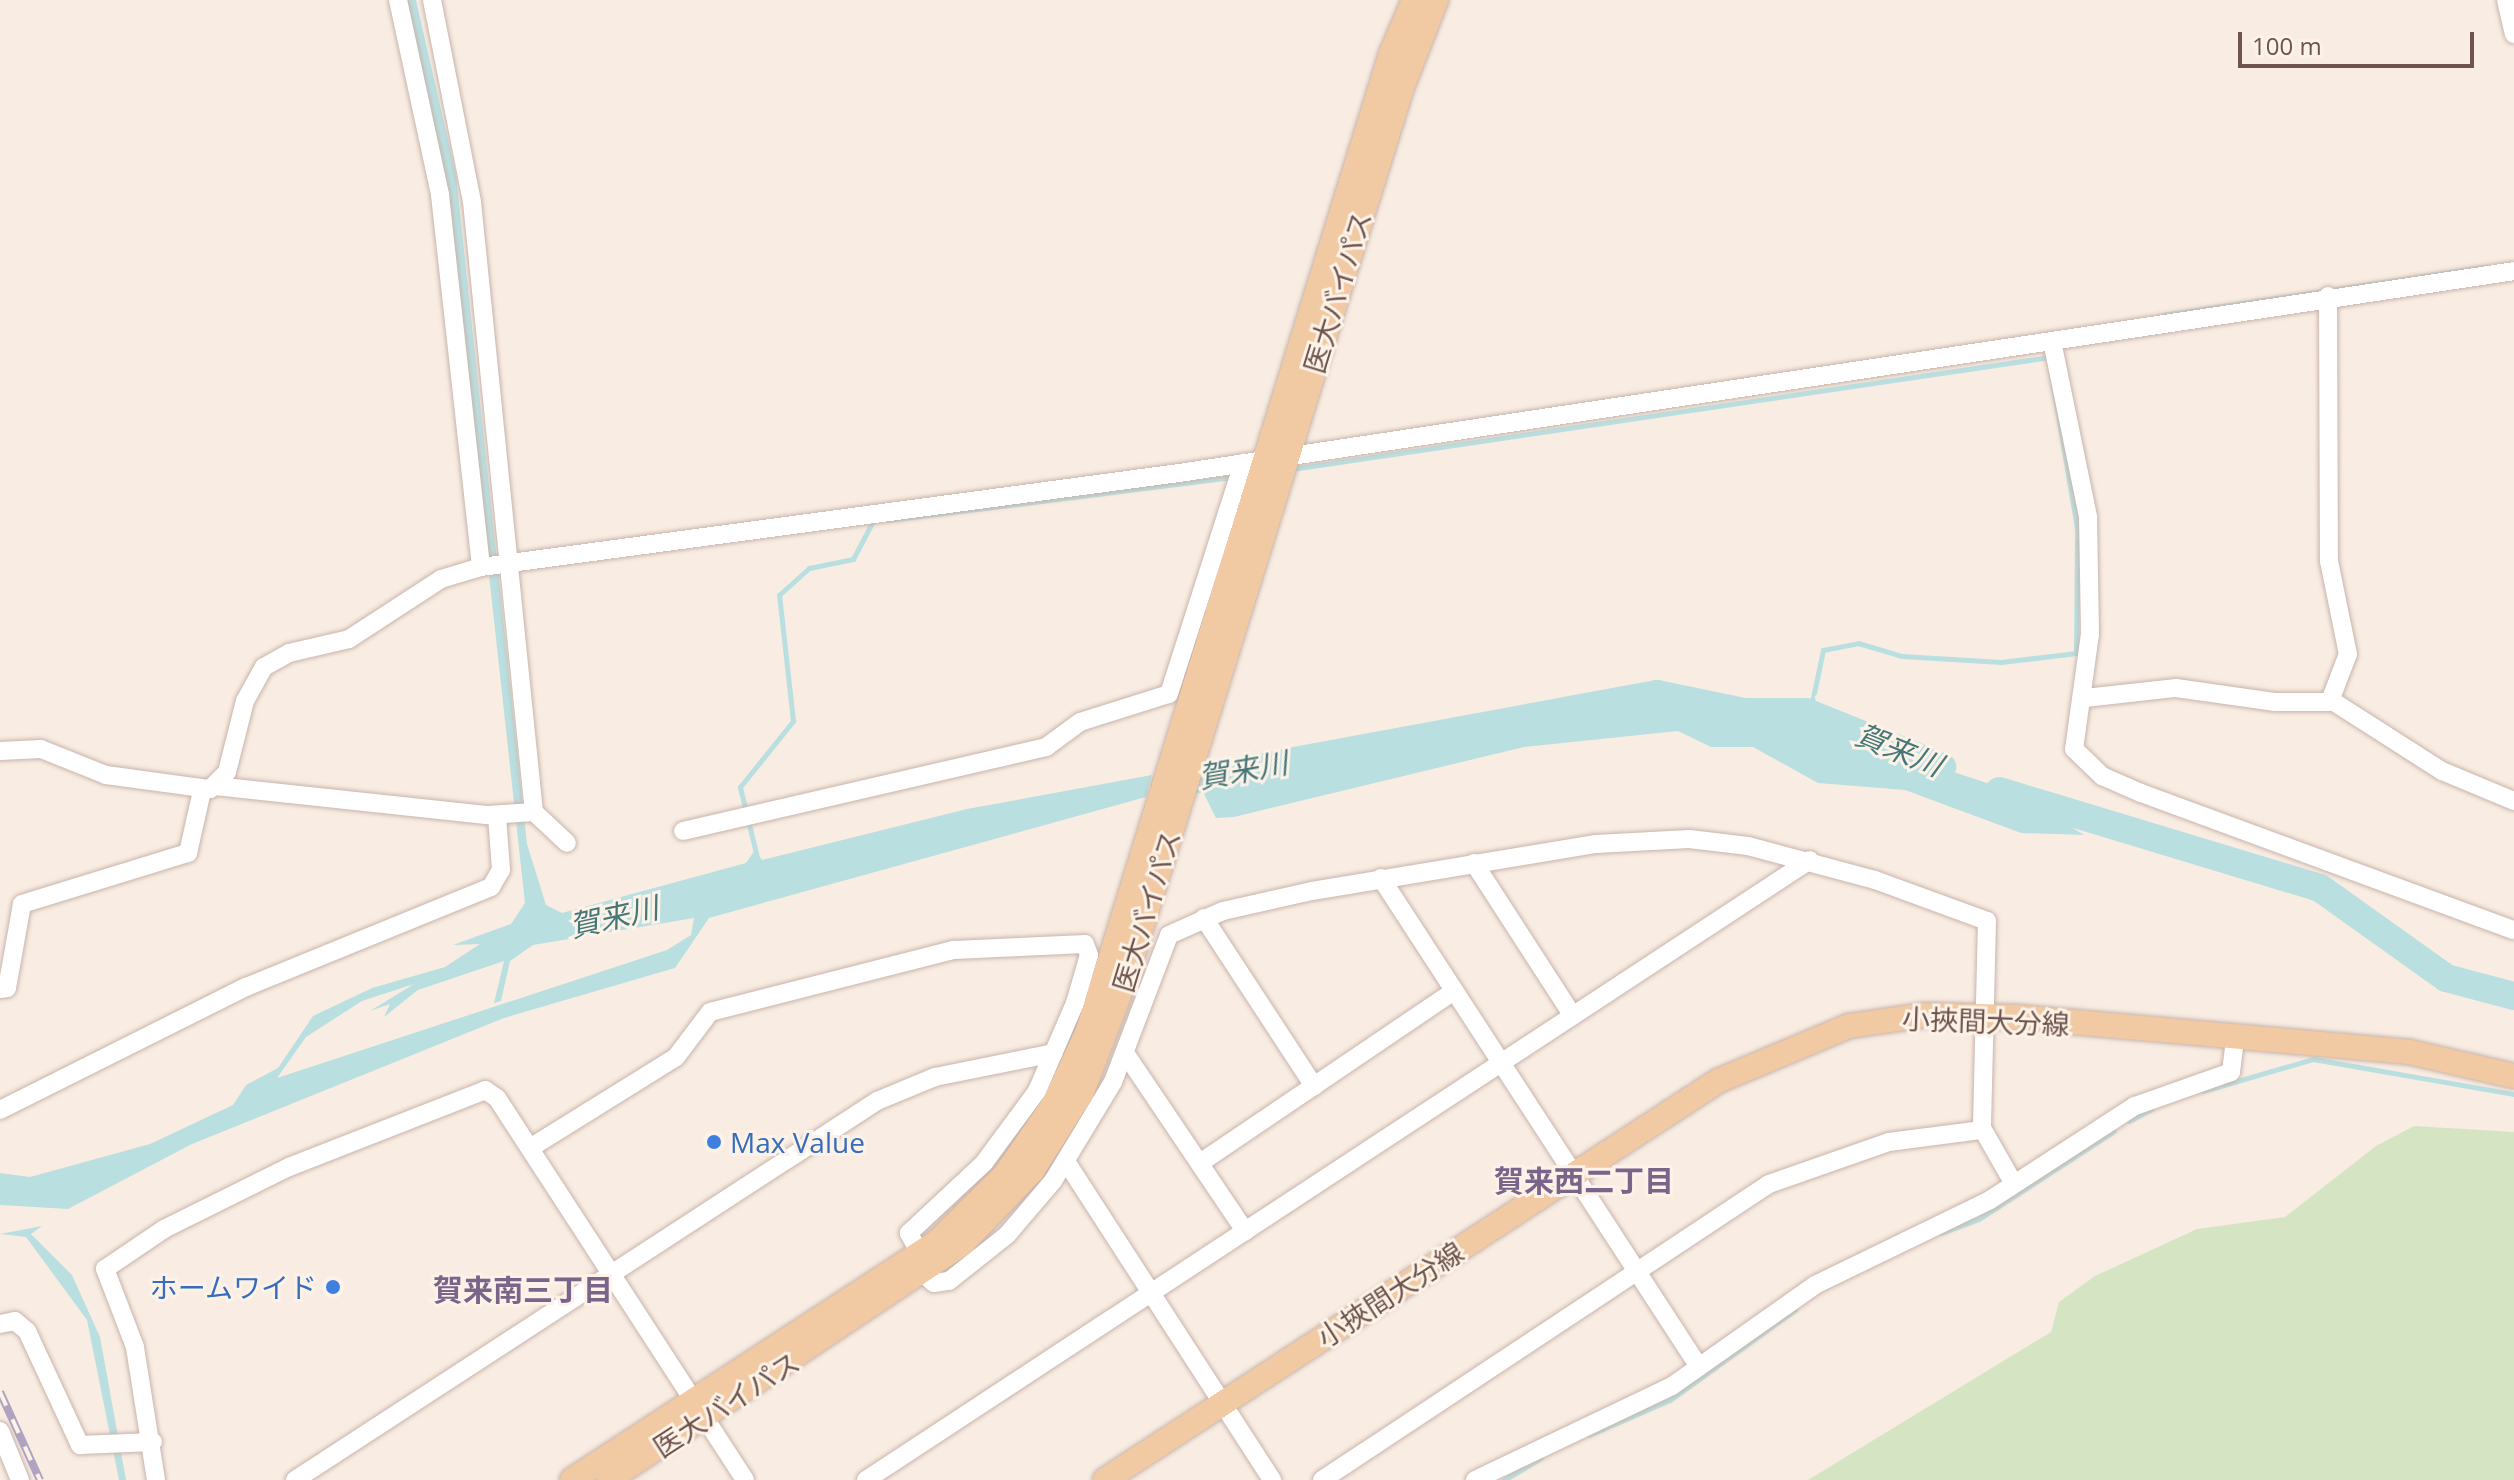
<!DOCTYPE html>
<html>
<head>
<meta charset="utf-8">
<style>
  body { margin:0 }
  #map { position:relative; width:2514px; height:1480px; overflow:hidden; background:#f9ede3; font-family:"Open Sans","Noto Sans JP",sans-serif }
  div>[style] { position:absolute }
  .green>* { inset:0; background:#d5e4c3 }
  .water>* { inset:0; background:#badfe0 }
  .stream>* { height:5px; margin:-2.5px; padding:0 2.5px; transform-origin:2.5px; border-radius:2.5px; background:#badfe0 }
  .river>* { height:28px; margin:-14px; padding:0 14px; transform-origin:14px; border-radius:14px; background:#badfe0 }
  .roads { filter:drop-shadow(0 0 2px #c8b4ab) drop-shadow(0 0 2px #c8b4ab) }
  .minor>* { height:18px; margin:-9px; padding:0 9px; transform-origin:9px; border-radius:9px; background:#fff }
  .major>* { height:24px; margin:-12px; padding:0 12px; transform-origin:12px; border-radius:12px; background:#f1c9a2 }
  .rail>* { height:8px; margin-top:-4px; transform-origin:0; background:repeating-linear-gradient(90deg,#fcf2e8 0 15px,#afa3c0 0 30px); box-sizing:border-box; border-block:2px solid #afa3c0 }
  .dots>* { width:22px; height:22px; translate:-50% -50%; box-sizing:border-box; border:4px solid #fcf2e8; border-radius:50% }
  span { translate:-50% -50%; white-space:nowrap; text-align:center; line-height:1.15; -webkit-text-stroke:6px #fcf2e8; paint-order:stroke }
  .street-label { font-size:28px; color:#6e544c }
  .shop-label { font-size:28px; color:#366cbe }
  .left { translate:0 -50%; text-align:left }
  .right { translate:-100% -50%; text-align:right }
  .water-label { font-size:30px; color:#457778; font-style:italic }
  .neighbourhood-label { font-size:30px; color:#79648a; font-weight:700 }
  .scale { position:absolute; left:2238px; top:32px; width:236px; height:36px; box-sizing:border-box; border:4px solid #6e544c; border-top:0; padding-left:10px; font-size:24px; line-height:28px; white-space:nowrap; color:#6e544c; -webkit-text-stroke:6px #fcf2e8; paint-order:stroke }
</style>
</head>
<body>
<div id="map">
  <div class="green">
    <i style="clip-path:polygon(2414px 1126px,2514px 1132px,2514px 1480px,1808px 1480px,2051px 1332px,2059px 1302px,2095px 1276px,2197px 1229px,2285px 1217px,2376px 1146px)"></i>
  </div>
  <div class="water">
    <i style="clip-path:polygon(evenodd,403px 0,416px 0,456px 175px,527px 844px,546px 905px,562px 913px,746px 863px,755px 850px,762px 860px,967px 809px,1152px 775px,1146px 797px,709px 918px,675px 968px,504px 1018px,192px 1144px,68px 1209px,0 1205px,0 1173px,30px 1177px,150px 1144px,233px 1105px,246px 1085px,278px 1068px,313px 1016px,372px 988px,445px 967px,480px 944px,453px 945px,511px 924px,525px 903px,483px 520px,403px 0,694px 918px,691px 935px,667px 950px,277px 1078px,306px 1037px,362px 1001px,414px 984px,370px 1011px,390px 1004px,384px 1017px,418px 990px,504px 961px,494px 1003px,501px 1001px,510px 961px,533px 945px,694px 918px)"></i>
    <i style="clip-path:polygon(1814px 686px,1818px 727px,2017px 793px,2084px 835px,2021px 833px,1905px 790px,1818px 783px,1753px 747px,1711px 747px,1678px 731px,1524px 747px,1234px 817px,1216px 818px,1201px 788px,1207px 772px,1358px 758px,1500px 725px,1690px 696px,1747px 716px,1805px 721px)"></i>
    <i style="clip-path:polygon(42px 1226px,31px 1234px,72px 1275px,100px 1337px,126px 1480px,119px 1480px,87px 1320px,26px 1237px,0 1234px)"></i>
  </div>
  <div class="stream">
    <i style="left:2163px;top:315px;width:326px;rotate:-8.5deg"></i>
    <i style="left:1292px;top:469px;width:766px;rotate:-8.41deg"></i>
    <i style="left:888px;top:520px;width:349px;rotate:-7.1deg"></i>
    <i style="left:1814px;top:693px;width:44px;rotate:-78.2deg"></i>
    <i style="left:1823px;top:650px;width:36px;rotate:-11deg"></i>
    <i style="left:1858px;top:643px;width:46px;rotate:16.5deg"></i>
    <i style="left:1902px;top:656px;width:99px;rotate:3.5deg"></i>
    <i style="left:2001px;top:662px;width:76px;rotate:-6.8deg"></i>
    <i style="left:2076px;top:653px;width:125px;rotate:-89.5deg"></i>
    <i style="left:2077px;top:528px;width:169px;rotate:-99.5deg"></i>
    <i style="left:757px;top:857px;width:72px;rotate:-103.7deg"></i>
    <i style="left:740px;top:787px;width:85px;rotate:-51.2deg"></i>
    <i style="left:793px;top:721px;width:127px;rotate:-96.3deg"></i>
    <i style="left:779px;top:595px;width:40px;rotate:-42deg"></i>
    <i style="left:809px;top:568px;width:45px;rotate:-11.6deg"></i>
    <i style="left:853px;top:559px;width:45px;rotate:-62.3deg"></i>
    <i style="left:2203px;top:1091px;width:115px;rotate:-16.2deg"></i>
    <i style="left:2313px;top:1059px;width:204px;rotate:9.9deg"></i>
    <i style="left:2129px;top:1121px;width:26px;rotate:-28deg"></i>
    <i style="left:1941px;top:1233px;width:40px;rotate:-20.2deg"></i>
    <i style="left:1979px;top:1219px;width:161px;rotate:-33.1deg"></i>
    <i style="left:1589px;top:1435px;width:88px;rotate:-23.4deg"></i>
    <i style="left:1670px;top:1400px;width:154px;rotate:-35.8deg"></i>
    <i style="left:1504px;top:1480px;width:43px;rotate:-30.7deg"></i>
  </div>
  <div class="river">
    <i style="left:1165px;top:785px;width:500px;rotate:-10.48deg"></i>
    <i style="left:1657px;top:694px;width:89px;rotate:11.7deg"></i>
    <i style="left:1744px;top:712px;width:62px"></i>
    <i style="left:1806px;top:712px;width:147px;rotate:22deg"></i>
    <i style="left:1999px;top:791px;width:335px;rotate:16.8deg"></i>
    <i style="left:2320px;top:888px;width:155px;rotate:35.5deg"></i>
    <i style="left:2446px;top:978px;width:70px;rotate:14.8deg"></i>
  </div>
  <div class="roads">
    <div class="minor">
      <i style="left:398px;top:0;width:199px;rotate:77.8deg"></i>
      <i style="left:440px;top:195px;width:374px;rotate:83.7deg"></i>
      <i style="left:432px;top:0;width:206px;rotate:78.8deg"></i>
      <i style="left:472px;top:202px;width:613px;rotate:84.2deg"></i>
      <i style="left:2506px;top:0;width:35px;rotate:77deg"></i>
      <i style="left:2328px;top:296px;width:265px;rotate:89.8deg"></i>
      <i style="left:2329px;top:561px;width:95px;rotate:78.5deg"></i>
      <i style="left:2348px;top:654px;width:50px;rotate:111deg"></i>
      <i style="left:2052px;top:341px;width:180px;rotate:78.4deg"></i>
      <i style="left:2088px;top:517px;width:117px;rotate:89deg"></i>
      <i style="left:2090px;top:634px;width:116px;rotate:97.9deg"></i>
      <i style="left:2074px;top:749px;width:39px;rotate:44deg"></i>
      <i style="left:2102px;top:776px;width:43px;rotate:23.6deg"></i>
      <i style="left:2141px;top:793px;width:397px;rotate:20.2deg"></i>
      <i style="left:2085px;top:698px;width:92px;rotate:-6.3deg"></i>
      <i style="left:2176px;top:688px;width:99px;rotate:8.1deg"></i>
      <i style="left:2274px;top:702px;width:60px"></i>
      <i style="left:2334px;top:702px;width:128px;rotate:32.6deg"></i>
      <i style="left:2442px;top:771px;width:78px;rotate:22.6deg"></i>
      <i style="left:0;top:751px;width:41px;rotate:-2.8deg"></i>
      <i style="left:41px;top:749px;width:70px;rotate:21.8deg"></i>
      <i style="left:106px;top:775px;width:105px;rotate:7.7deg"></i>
      <i style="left:210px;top:789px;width:24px;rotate:-45deg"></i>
      <i style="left:227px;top:772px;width:73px;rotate:-75.8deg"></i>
      <i style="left:245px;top:701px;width:39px;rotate:-61deg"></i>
      <i style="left:264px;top:667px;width:29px;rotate:-29deg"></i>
      <i style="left:289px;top:653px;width:62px;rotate:-13.1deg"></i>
      <i style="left:349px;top:639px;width:110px;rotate:-33.1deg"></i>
      <i style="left:441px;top:579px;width:42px;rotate:-16.7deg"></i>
      <i style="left:481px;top:567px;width:704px;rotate:-7.67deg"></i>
      <i style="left:1179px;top:473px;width:1350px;rotate:-8.6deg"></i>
      <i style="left:215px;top:786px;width:275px;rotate:6.1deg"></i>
      <i style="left:488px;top:815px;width:46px;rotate:-3.7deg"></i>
      <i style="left:534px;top:812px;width:45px;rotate:43.2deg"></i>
      <i style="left:683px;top:831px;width:373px;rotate:-13deg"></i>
      <i style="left:1046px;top:747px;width:42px;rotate:-36.3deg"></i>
      <i style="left:1080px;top:722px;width:93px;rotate:-17.5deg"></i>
      <i style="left:1169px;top:694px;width:243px;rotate:-72.2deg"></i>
      <i style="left:1474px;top:863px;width:182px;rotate:57.1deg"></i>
      <i style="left:1381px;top:878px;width:583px;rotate:56.96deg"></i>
      <i style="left:1204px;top:918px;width:201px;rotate:56.8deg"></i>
      <i style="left:0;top:989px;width:7px;rotate:-8deg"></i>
      <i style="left:7px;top:988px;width:85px;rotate:-79.9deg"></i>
      <i style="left:22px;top:904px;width:174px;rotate:-17.1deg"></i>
      <i style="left:188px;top:853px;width:64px;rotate:-77.3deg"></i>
      <i style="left:1125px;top:1053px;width:215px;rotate:56deg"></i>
      <i style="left:0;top:1110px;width:275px;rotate:-26.6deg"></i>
      <i style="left:246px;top:987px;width:265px;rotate:-22.2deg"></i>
      <i style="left:491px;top:887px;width:20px;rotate:-60deg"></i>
      <i style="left:501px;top:870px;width:55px;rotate:-94.2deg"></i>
      <i style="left:530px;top:1148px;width:172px;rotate:-31.9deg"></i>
      <i style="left:676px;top:1057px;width:56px;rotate:-52.9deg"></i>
      <i style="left:710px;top:1012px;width:252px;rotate:-14.3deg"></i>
      <i style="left:954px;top:950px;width:131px;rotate:-2.6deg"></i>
      <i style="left:1085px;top:944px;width:12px;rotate:70deg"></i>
      <i style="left:1089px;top:955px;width:50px;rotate:106.3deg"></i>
      <i style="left:1075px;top:1003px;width:96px;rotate:113.4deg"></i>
      <i style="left:1037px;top:1091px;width:89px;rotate:126.4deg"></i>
      <i style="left:984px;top:1163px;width:103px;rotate:137deg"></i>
      <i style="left:909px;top:1233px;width:25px;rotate:63deg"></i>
      <i style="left:1067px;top:1163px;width:378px;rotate:57.1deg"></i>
      <i style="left:1200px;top:1163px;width:307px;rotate:-34.1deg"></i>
      <i style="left:924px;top:1274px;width:13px;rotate:42deg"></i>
      <i style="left:934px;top:1283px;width:15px;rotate:-8deg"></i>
      <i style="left:949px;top:1281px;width:74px;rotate:-38.4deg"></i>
      <i style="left:1007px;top:1235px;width:71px;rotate:-49.6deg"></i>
      <i style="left:1053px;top:1181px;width:116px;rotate:-58.8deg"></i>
      <i style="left:1113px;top:1082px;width:157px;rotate:-69.1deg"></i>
      <i style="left:1169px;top:935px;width:59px;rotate:-24deg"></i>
      <i style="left:1223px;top:911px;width:91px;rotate:-12.7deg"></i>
      <i style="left:1312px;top:891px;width:288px;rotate:-9.4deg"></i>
      <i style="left:1596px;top:844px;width:93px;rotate:-3.1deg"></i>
      <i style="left:1689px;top:839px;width:59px;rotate:6.8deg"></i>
      <i style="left:1748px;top:846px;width:131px;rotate:15deg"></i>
      <i style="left:1875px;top:880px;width:119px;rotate:20.1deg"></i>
      <i style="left:1987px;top:921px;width:207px;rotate:91.4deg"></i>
      <i style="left:1982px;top:1128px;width:64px;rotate:60.3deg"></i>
      <i style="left:0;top:1324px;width:15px;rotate:-11deg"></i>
      <i style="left:15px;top:1321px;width:16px;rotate:40deg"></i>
      <i style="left:27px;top:1331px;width:126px;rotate:65.1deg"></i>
      <i style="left:80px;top:1445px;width:73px;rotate:-2.4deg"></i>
      <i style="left:0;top:1431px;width:53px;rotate:67.8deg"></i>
      <i style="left:156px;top:1480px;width:135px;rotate:-99deg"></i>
      <i style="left:135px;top:1347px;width:84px;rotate:-111deg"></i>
      <i style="left:105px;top:1269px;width:71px;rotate:-34.1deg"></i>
      <i style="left:164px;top:1229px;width:140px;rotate:-26.4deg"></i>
      <i style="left:289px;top:1167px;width:211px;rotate:-21.4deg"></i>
      <i style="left:485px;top:1090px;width:14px;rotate:34deg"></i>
      <i style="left:497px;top:1098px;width:455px;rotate:57deg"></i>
      <i style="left:295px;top:1480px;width:695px;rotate:-33.07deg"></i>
      <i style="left:877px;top:1101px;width:63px;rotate:-22.5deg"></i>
      <i style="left:935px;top:1077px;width:121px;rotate:-11.4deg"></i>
      <i style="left:866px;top:1480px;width:1129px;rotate:-33.3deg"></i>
      <i style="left:1322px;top:1480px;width:536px;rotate:-33.51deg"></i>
      <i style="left:1769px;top:1184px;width:127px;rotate:-19.3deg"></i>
      <i style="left:1889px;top:1142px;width:94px;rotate:-7.4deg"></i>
      <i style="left:1475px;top:1480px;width:218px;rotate:-25.5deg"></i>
      <i style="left:1672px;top:1386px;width:175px;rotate:-35.2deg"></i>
      <i style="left:1815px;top:1285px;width:195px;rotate:-25.9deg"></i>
      <i style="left:1990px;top:1200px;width:173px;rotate:-33deg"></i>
      <i style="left:2135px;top:1106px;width:102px;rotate:-19.5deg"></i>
      <i style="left:2231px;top:1072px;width:33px;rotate:-83deg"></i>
    </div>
    <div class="major">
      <i style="left:572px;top:1480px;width:437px;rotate:-33.1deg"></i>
      <i style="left:938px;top:1241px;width:94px;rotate:-44.6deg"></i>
      <i style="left:1005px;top:1175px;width:86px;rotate:-55.4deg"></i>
      <i style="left:1054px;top:1104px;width:81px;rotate:-65deg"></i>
      <i style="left:1088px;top:1031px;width:1023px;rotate:-72.77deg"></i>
      <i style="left:1391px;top:54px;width:59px;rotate:-66.9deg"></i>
      <i style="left:608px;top:1480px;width:424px;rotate:-33.7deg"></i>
      <i style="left:961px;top:1245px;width:103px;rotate:-46.2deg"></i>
      <i style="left:1032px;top:1171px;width:93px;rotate:-57.7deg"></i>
      <i style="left:1082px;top:1092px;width:123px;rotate:-69.1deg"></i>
      <i style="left:1126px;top:977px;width:929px;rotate:-72.77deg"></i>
      <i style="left:1401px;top:90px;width:97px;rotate:-68.7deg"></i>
      <i style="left:1105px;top:1480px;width:731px;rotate:-33.06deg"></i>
      <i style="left:1718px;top:1081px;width:142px;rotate:-22.8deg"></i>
      <i style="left:1849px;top:1026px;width:76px;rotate:-8.3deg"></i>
      <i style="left:1924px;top:1015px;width:94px;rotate:1.2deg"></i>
      <i style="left:2018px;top:1017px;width:393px;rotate:5.1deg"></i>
      <i style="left:2409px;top:1052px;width:108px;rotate:12.9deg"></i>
    </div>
  </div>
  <div class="rail">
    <i style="left:0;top:1392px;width:97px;rotate:65.6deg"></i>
  </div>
  <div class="dots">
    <i style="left:714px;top:1142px;background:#3f7fe0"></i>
    <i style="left:333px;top:1287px;background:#3f7fe0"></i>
  </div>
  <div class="street-label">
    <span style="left:1337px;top:292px;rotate:-73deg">医大バイパス</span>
    <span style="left:1146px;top:911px;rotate:-73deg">医大バイパス</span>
    <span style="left:1986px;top:1021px;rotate:2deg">小挾間大分線</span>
    <span style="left:1390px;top:1294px;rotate:-33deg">小挾間大分線</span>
    <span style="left:726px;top:1404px;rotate:-33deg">医大バイパス</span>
  </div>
  <div class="shop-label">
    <span class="left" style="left:730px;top:1142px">Max Value</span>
    <span class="right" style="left:317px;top:1287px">ホームワイド</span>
  </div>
  <div class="water-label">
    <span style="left:1899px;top:750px;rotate:22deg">賀来川</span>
    <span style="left:1243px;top:770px;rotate:-10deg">賀来川</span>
    <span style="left:614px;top:917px;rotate:-13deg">賀来川</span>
  </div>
  <div class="neighbourhood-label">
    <span style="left:1584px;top:1181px">賀来西二丁目</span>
    <span style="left:523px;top:1290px">賀来南三丁目</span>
  </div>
  <div class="scale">100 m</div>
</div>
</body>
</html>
